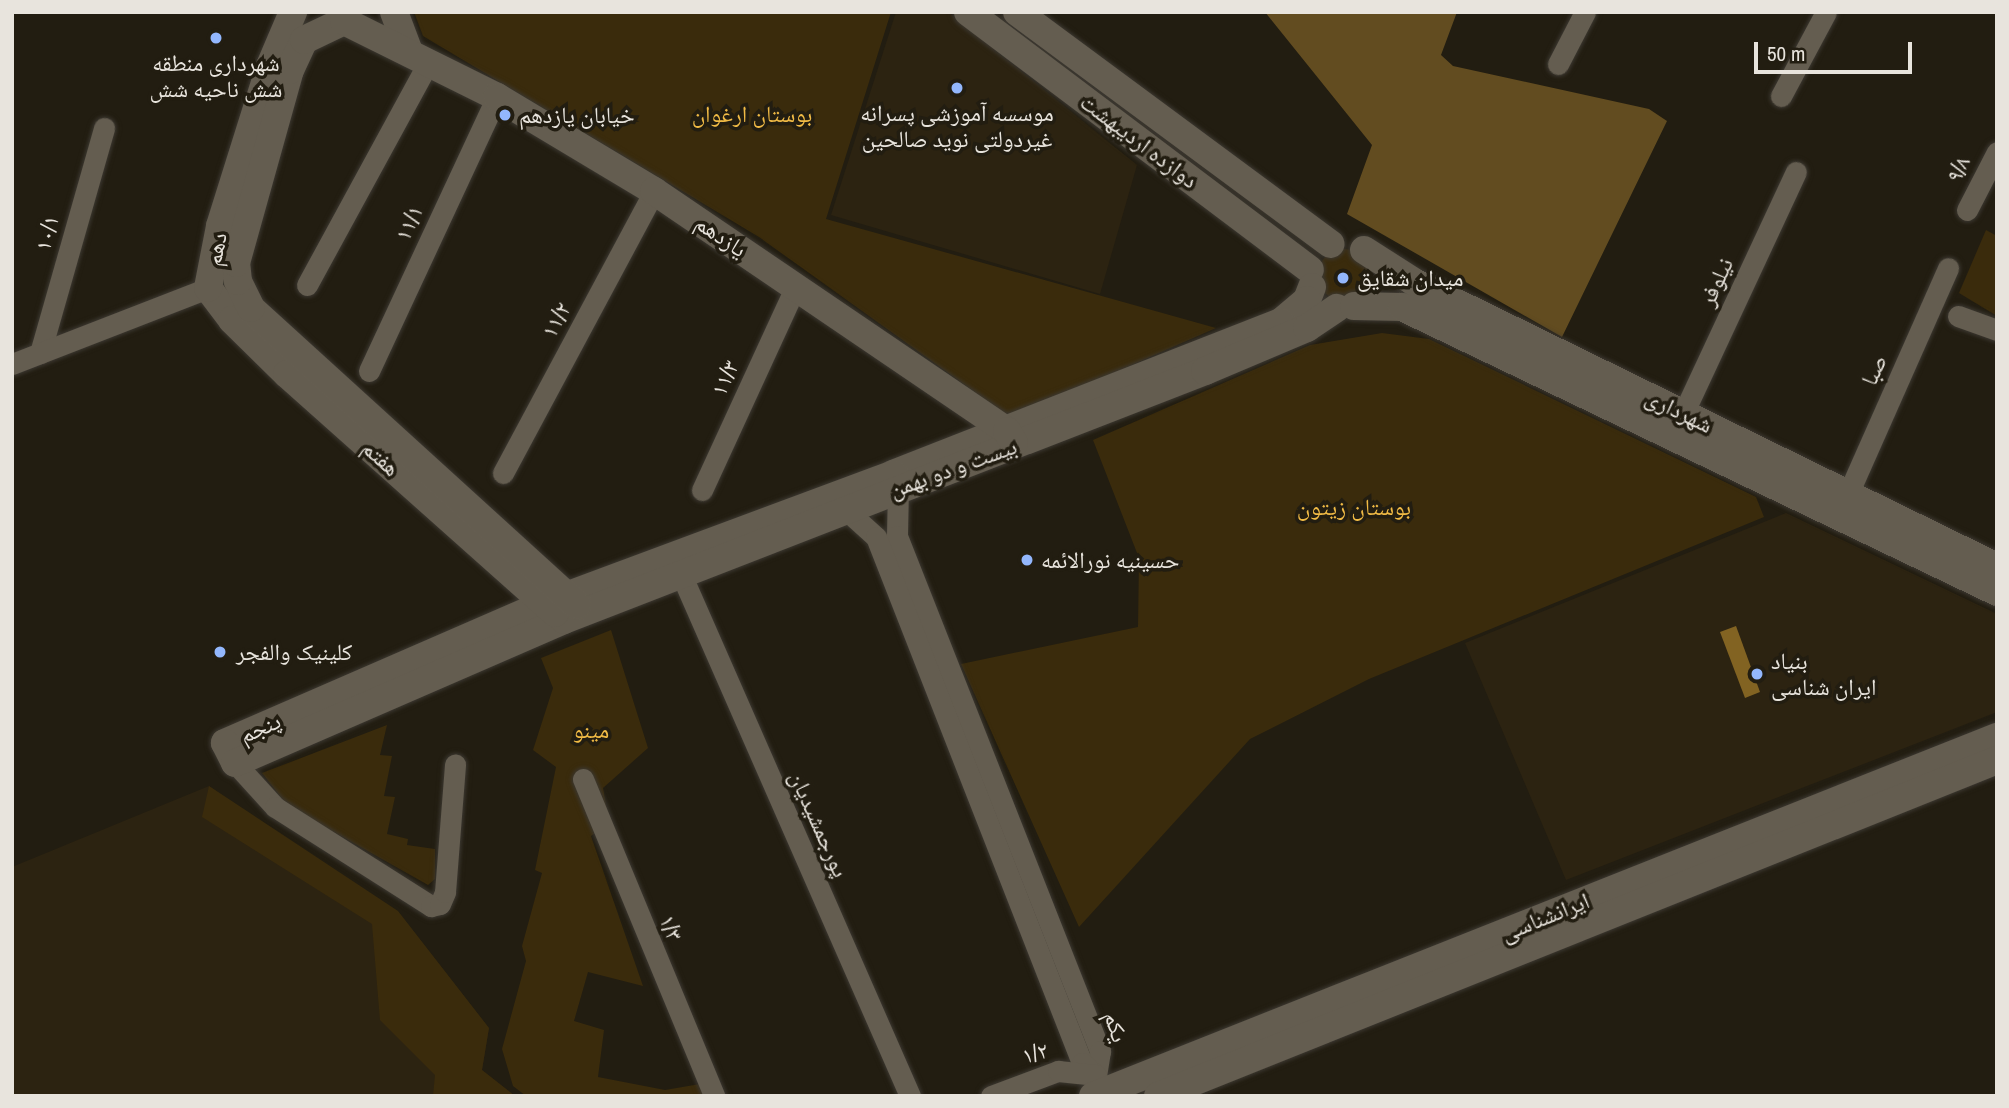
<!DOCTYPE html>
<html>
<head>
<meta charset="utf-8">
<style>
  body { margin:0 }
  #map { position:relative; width:2009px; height:1108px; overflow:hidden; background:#221d11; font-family:"Archivo Narrow","Noto Naskh Arabic",sans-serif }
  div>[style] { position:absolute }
  .built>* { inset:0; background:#2c2311 }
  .green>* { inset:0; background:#3a2b0c }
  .round { border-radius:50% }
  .forest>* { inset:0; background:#624c20 }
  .water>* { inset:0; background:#826322 }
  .roads { filter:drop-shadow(0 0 2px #3c3831) drop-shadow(0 0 2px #3c3831) }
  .street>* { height:21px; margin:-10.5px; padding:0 10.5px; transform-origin:10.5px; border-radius:10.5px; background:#645d50 }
  .secondary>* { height:28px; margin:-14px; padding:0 14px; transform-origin:14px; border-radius:14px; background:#645d50 }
  .dots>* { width:19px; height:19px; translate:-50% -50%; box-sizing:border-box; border:4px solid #221d11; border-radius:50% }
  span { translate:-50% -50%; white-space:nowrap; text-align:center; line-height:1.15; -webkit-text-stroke:7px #221d11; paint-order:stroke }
  .poi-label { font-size:23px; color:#e8e4dd }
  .left { translate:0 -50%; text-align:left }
  .park-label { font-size:23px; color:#f0ba45 }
  .street-label { font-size:23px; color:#e8e4dd }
  .frame { position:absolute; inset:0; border:14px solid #e8e4dd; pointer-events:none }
  .scale { position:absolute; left:1754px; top:42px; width:158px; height:32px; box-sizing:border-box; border:4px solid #e8e4dd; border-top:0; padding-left:9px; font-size:21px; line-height:24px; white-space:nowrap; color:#e8e4dd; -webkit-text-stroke:5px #221d11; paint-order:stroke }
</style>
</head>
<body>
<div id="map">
  <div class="built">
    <i style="clip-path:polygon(896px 12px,948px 12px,1137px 165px,1100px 294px,831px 215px)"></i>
    <i style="clip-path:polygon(1786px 513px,1997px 614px,1997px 712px,1566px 880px,1465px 643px)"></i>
    <i style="clip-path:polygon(209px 786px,404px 919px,489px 1028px,482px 1070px,515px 1096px,12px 1096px,12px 867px)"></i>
  </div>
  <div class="green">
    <i style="clip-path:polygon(414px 12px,891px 12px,826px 219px,1216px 328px,1011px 418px,759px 237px,423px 36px)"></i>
    <i style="clip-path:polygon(1986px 230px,1997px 236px,1997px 316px,1959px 293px)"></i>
    <i class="round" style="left:1318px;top:249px;width:52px;height:52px"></i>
    <i style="clip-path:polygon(1382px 333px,1429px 339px,1756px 497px,1764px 517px,1369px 679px,1250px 739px,1079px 927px,961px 664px,1138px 627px,1139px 558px,1093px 440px,1310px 345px)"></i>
    <i style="clip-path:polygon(611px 630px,648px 748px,603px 788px,609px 822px,591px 836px,643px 986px,588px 972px,574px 1021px,604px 1030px,598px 1077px,665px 1090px,700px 1084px,705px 1096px,526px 1096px,513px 1086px,502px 1049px,526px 961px,522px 946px,542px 873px,535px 870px,556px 767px,533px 750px,553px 688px,541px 658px)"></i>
    <i style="clip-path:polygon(387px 725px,380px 755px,392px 756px,384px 796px,395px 797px,387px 834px,408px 839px,407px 845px,435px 849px,435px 879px,428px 885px,288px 806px,262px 773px)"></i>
    <i style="clip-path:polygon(209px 786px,398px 911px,489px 1028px,482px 1070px,515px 1096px,433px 1096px,435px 1075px,380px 1020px,372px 924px,202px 817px)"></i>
  </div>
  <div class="forest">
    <i style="clip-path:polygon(1265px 12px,1457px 12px,1441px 55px,1453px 66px,1649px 109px,1667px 121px,1562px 337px,1347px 214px,1372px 145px)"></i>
  </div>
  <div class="water">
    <i style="clip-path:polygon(1736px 626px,1760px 692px,1745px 698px,1720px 632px)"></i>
  </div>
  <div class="roads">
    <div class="street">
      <i style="left:1558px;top:64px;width:59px;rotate:-62.6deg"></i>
      <i style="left:1781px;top:96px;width:95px;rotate:-61.8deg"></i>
      <i style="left:1967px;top:210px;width:65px;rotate:-62.7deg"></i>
      <i style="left:307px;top:285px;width:255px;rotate:-61.4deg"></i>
      <i style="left:1958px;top:316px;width:41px;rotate:19.7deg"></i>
      <i style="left:40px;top:353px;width:234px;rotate:-74.1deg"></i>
      <i style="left:12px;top:364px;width:210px;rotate:-21.2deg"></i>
      <i style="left:369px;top:371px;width:302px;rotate:-65deg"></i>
      <i style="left:1683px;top:414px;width:267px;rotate:-65deg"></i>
      <i style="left:503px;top:473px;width:320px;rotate:-61.8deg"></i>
      <i style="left:898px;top:487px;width:49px;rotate:91.2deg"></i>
      <i style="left:897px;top:536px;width:554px;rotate:68.49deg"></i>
      <i style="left:1100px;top:1051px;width:24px;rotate:99deg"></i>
      <i style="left:702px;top:490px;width:222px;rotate:-65.3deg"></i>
      <i style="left:1848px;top:494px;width:247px;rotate:-66.1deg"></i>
      <i style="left:845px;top:509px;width:42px;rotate:42.1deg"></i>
      <i style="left:876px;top:537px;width:565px;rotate:68.61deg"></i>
      <i style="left:1082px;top:1063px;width:18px;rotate:41deg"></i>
      <i style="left:681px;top:574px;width:570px;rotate:66.31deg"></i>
      <i style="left:235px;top:763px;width:59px;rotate:47.7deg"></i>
      <i style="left:275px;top:807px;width:185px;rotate:32.4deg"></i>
      <i style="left:431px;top:906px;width:9px;rotate:-13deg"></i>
      <i style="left:440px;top:904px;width:13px;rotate:-67deg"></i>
      <i style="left:445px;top:892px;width:128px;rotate:-85.5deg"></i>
      <i style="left:583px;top:779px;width:343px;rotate:67.5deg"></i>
      <i style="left:991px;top:1096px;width:72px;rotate:-20.5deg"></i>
      <i style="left:1058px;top:1071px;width:38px;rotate:6deg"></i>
    </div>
    <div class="secondary">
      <i style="left:394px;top:12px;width:43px;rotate:69.4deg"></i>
      <i style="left:968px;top:12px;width:428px;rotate:37deg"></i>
      <i style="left:1017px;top:12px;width:390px;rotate:36.5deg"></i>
      <i style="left:1364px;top:250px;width:59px;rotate:32.6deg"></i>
      <i style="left:1414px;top:282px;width:649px;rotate:26.05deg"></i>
      <i style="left:1312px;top:287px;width:14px;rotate:111deg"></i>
      <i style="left:1307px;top:300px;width:34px;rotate:140deg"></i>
      <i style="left:1281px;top:322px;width:416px;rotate:158.6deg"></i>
      <i style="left:894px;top:474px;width:373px;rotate:159.6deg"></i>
      <i style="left:544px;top:604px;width:348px;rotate:156.5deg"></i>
      <i style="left:225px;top:743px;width:22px;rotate:63deg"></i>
      <i style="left:235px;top:763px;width:359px;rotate:-23.5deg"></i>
      <i style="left:564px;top:620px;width:688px;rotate:-21.23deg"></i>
      <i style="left:1205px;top:371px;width:111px;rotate:-22.9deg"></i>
      <i style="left:1307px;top:328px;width:36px;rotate:-34deg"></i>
      <i style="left:208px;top:288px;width:40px;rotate:53deg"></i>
      <i style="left:232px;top:320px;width:77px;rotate:44.5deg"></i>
      <i style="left:287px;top:374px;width:359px;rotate:41.7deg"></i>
      <i style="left:208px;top:288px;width:63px;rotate:-79deg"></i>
      <i style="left:220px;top:226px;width:168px;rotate:-72.6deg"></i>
      <i style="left:270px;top:66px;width:59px;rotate:-66.9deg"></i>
      <i style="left:1354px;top:306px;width:48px;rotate:1.2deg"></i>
      <i style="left:1402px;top:307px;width:660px;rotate:25.59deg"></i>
      <i style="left:577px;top:605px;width:441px;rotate:-137.7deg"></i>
      <i style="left:251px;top:308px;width:30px;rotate:-116deg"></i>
      <i style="left:238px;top:281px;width:18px;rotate:-96deg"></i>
      <i style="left:236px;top:263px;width:200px;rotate:-74.4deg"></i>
      <i style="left:290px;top:70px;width:33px;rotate:-65deg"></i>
      <i style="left:304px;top:40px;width:44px;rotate:-25.4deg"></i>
      <i style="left:344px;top:21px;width:171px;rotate:26.4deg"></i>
      <i style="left:497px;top:97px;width:183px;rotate:30.9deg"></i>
      <i style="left:654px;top:191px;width:427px;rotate:34.2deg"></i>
      <i style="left:1007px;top:431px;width:14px;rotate:60deg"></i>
      <i style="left:1093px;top:1096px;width:973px;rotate:-21.66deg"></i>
      <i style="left:1158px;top:1096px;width:904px;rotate:-21.82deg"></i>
    </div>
  </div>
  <div class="dots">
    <i style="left:216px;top:38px;background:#93b7fd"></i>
    <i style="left:957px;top:88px;background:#93b7fd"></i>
    <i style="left:505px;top:115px;background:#93b7fd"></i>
    <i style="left:1343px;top:278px;background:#93b7fd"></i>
    <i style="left:1027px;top:560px;background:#93b7fd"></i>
    <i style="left:220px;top:652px;background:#93b7fd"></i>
    <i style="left:1757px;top:674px;background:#93b7fd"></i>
  </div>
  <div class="poi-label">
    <span style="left:216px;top:76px">شهرداری منطقه<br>شش ناحیه شش</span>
    <span style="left:957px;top:126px">موسسه آموزشی پسرانه<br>غیردولتی نوید صالحین</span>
    <span class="left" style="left:519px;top:115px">خیابان یازدهم</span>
    <span class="left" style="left:1357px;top:278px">میدان شقایق</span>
    <span class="left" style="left:1041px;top:560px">حسینیه نورالائمه</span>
    <span class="left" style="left:236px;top:652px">کلینیک والفجر</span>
    <span class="left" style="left:1771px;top:674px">بنیاد<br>ایران شناسی</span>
  </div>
  <div class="park-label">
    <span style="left:752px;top:114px">بوستان ارغوان</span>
    <span style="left:1354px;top:507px">بوستان زیتون</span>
    <span style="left:591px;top:730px">مینو</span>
  </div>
  <div class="street-label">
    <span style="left:1139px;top:141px;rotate:37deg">دوازده اردیبهشت</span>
    <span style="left:1958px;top:169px;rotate:-63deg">۹/۸</span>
    <span style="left:409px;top:223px;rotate:-65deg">۱۱/۱</span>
    <span style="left:47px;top:233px;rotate:-74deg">۱۰/۱</span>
    <span style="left:721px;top:236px;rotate:34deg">یازدهم</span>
    <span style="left:216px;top:249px;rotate:-78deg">دهم</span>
    <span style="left:1716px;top:282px;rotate:-65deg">نیلوفر</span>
    <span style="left:556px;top:320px;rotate:-62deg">۱۱/۲</span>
    <span style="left:1874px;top:370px;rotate:-66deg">صبا</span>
    <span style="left:725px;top:378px;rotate:-65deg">۱۱/۳</span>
    <span style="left:1679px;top:411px;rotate:26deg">شهرداری</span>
    <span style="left:381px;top:458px;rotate:42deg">هفتم</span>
    <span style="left:953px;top:468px;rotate:-20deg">بیست و دو بهمن</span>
    <span style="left:260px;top:728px;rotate:-24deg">پنجم</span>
    <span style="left:819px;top:824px;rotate:66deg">پورجمشیدیان</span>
    <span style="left:1545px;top:917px;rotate:-22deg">ایرانشناسی</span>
    <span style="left:671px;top:928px;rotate:67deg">۱/۳</span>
    <span style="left:1116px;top:1027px;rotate:73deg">یکم</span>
    <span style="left:1035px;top:1053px;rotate:-16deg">۱/۲</span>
  </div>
  <div class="frame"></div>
  <div class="scale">50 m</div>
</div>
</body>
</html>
